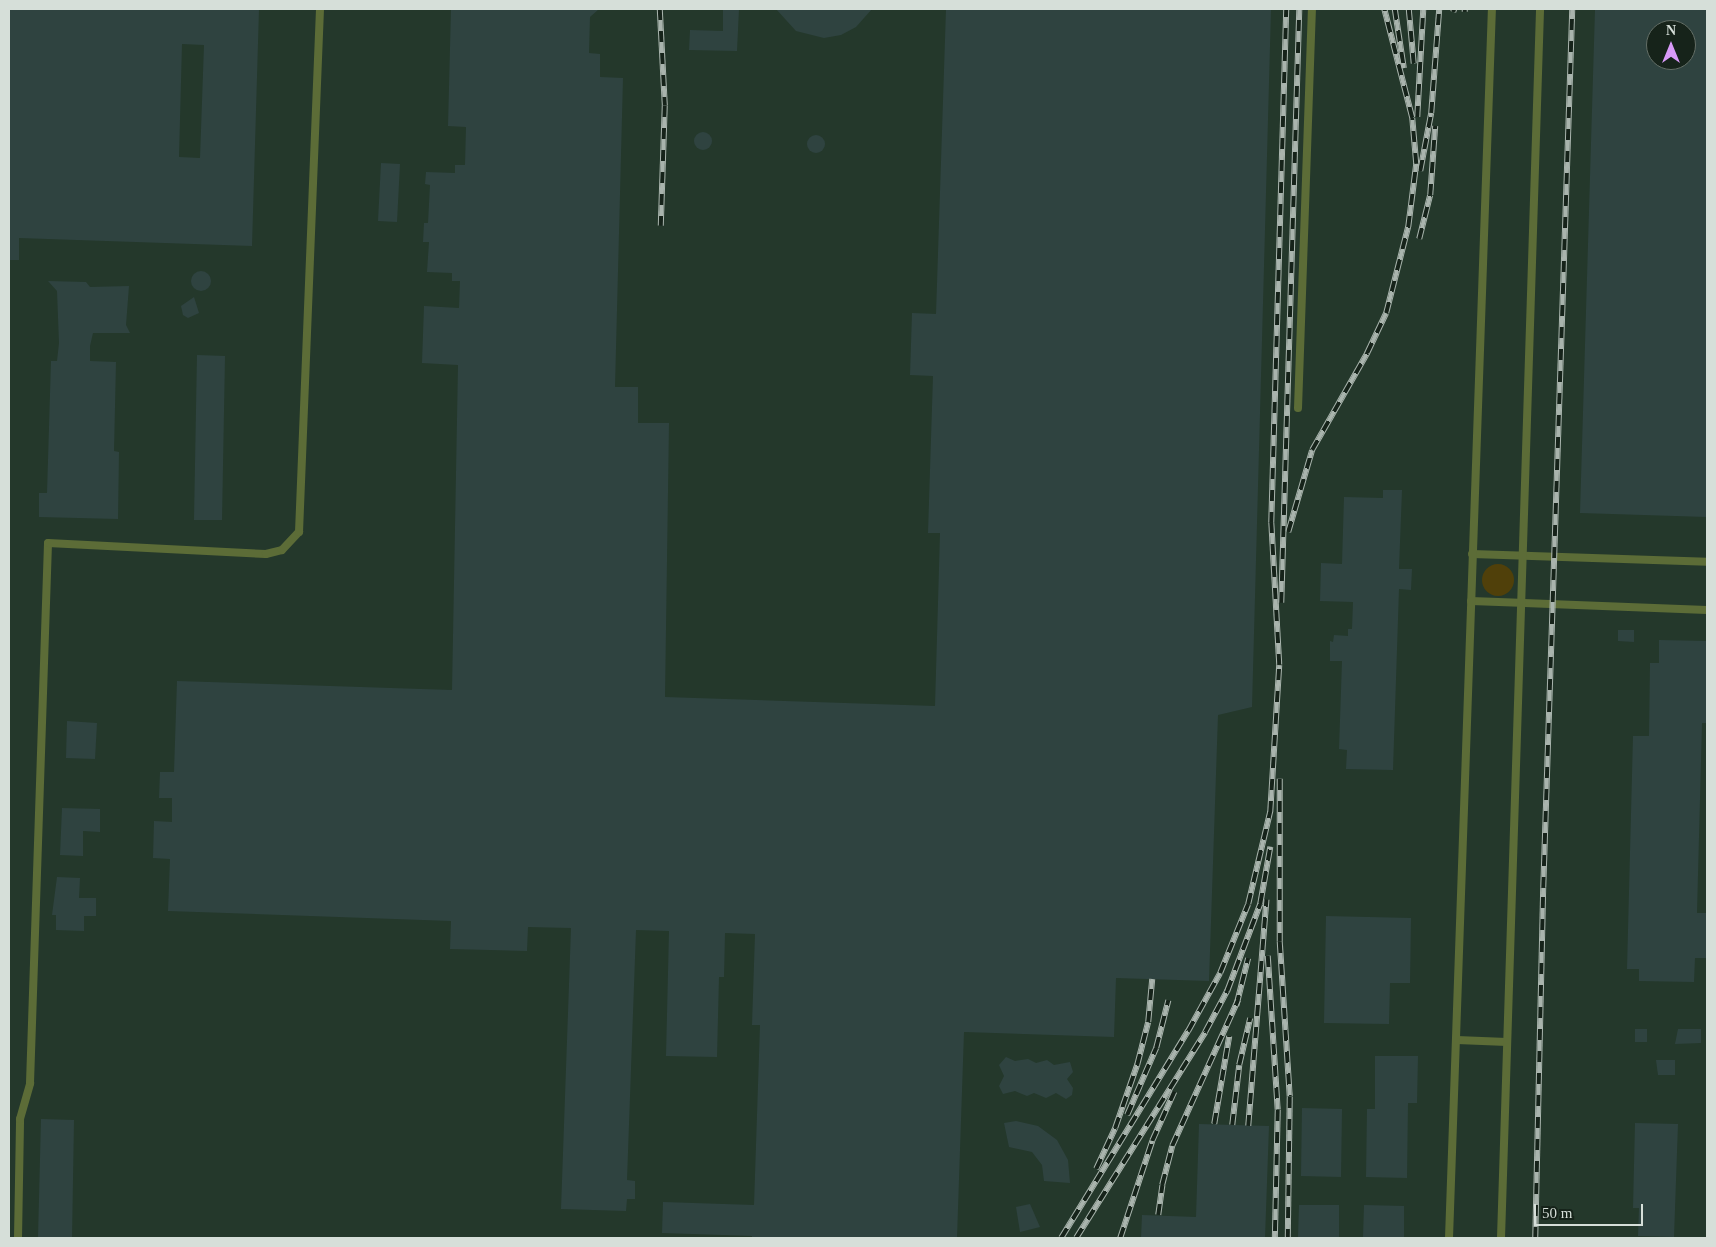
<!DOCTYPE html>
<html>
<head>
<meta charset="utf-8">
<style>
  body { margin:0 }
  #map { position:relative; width:1716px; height:1247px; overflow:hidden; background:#1f2d23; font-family:Georgia,serif }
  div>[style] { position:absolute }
  .built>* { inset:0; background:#24382b }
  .green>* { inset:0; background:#50400a }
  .round { border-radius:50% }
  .building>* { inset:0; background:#2f4340 }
  .lane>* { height:8px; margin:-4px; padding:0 4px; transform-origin:4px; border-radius:4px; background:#5c6c37 }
  .rail>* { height:5.5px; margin-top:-2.75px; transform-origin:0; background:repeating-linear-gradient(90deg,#16231a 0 11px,#a9b4ad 0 22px); box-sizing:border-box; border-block:1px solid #a9b4ad }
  span { translate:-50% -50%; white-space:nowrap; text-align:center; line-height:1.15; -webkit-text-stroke:5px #16231a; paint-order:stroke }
  .frame { position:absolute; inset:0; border:10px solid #d6dfd9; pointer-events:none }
  .north { position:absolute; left:1646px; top:20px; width:50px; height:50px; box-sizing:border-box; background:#16231a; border:1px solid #636e66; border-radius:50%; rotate:0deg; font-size:14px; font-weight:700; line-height:20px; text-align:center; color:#d6dfd9 }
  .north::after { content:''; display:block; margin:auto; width:18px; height:22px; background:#d89af8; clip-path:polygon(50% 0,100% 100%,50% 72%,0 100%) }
  .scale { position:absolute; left:1534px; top:1204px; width:109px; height:22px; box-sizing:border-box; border:2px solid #d6dfd9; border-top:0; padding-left:6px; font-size:15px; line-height:18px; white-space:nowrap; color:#d6dfd9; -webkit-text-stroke:4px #16231a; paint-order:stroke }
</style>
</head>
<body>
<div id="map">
  <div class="built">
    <i style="clip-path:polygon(evenodd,9px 9px,1707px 9px,1707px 1238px,9px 1238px,9px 9px,1656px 30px,1686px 30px,1686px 60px,1656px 60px,1656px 30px)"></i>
  </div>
  <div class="green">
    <i class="round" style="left:1482px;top:564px;width:32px;height:32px"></i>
  </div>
  <div class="building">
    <i style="clip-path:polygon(evenodd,9px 9px,259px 9px,252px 246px,19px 238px,19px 260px,9px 260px,9px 9px,182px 44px,204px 45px,200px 158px,179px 157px,182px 44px)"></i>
    <i style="clip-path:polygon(451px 9px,599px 9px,590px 17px,589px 53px,600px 54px,600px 77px,623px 78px,615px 387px,638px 387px,638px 423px,669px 423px,665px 697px,935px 706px,940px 533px,928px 533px,933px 376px,910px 375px,912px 313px,936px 314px,946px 9px,1271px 9px,1252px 707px,1218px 715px,1209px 981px,1116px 978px,1114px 1037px,964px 1032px,957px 1238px,752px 1238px,752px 1236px,662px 1233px,663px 1202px,754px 1205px,760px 1025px,752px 1025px,755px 934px,725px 933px,724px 977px,719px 977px,717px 1057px,666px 1056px,669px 931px,636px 930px,627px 1180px,635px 1181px,635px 1199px,627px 1199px,626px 1211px,561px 1209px,571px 928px,528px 927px,527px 951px,450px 949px,451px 921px,168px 911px,170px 859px,153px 858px,154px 821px,172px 822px,172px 798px,159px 798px,160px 772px,174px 772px,177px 681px,452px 690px,458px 365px,422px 363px,424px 306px,459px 308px,460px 281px,452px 281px,452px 273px,427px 272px,429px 242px,423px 242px,424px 223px,428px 223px,430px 185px,425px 184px,426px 172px,455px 173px,455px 165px,465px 165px,466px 127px,448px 126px)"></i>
    <i style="clip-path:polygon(723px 9px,739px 9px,737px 51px,689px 50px,690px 30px,723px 31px)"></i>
    <i style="clip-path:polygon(776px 9px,872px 9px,856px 27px,841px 35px,824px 38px,796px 31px)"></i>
    <i style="clip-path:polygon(evenodd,1595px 9px,1707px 9px,1707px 517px,1580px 513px,1595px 9px,1656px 30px,1686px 30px,1686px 60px,1656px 60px,1656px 30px)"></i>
    <i class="round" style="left:694px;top:132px;width:18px;height:18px"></i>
    <i class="round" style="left:807px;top:135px;width:18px;height:18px"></i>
    <i style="clip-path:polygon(381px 163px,400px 164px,397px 222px,378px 221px)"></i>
    <i class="round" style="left:191px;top:271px;width:20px;height:20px"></i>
    <i style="clip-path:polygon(48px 281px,86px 282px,90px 287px,129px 286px,126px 325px,130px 333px,93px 333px,90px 346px,90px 361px,116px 362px,114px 451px,119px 452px,118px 519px,39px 517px,39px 493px,47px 493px,51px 361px,57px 361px,59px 343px,57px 291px)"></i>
    <i style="clip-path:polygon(194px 297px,199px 313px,188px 318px,183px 315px,181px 306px)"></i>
    <i style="clip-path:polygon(197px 355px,225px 356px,222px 520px,194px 520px)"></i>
    <i style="clip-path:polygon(1383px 490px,1402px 490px,1399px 569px,1412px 569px,1411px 590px,1399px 589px,1393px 770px,1346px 769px,1347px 750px,1339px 749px,1342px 661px,1330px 661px,1330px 641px,1333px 642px,1334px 635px,1348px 636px,1348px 629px,1352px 629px,1353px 602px,1320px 601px,1321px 563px,1342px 564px,1344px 497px,1383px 498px)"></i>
    <i style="clip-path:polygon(1618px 630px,1634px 630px,1634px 642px,1618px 641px)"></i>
    <i style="clip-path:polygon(1659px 640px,1707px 641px,1707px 723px,1702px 723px,1697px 913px,1707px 913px,1707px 958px,1695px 958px,1694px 982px,1639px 981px,1639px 969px,1627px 969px,1633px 736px,1649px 736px,1650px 663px,1659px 663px)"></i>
    <i style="clip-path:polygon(67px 721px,97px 723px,95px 759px,66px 758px)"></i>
    <i style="clip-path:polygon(62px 808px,100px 809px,100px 832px,83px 831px,83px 856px,60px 855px)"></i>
    <i style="clip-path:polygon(57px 877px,80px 878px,79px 898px,96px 898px,96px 916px,84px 916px,84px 931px,56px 930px,56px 915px,52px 915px)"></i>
    <i style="clip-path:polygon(1326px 916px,1411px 918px,1410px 983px,1390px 983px,1389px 1024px,1324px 1023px)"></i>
    <i style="clip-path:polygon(1635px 1029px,1647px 1029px,1647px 1042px,1635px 1042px)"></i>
    <i style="clip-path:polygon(1678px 1029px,1701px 1029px,1701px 1043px,1675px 1044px)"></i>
    <i style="clip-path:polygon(1375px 1056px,1418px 1056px,1417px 1103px,1408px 1103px,1407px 1178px,1366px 1177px,1367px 1109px,1375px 1109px)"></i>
    <i style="clip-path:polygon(1006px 1057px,1015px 1061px,1028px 1059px,1036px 1063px,1047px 1060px,1054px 1065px,1070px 1062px,1073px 1072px,1067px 1079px,1073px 1088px,1072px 1095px,1066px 1099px,1056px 1093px,1046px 1098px,1034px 1093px,1027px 1096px,1015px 1091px,1003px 1094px,999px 1086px,1004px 1076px,999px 1065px)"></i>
    <i style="clip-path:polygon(1656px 1060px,1675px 1060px,1675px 1075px,1658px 1075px)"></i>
    <i style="clip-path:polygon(1302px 1108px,1342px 1109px,1341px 1177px,1301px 1176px)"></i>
    <i style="clip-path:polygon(41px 1119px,74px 1120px,72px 1238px,38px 1238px)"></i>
    <i style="clip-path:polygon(1016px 1121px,1038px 1126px,1057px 1140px,1068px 1160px,1070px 1183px,1044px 1181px,1042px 1165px,1032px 1152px,1009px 1147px,1004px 1123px)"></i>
    <i style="clip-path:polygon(1635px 1123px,1678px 1124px,1674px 1237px,1638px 1236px,1639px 1208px,1633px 1208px)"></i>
    <i style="clip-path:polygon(1199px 1124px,1269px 1126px,1265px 1238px,1141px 1238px,1142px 1215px,1196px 1217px)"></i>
    <i style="clip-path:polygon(1030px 1204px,1040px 1227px,1020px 1232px,1016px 1207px)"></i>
    <i style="clip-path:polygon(1299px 1205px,1339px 1205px,1339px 1238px,1298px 1238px)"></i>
    <i style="clip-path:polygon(1364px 1205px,1404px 1206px,1404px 1238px,1363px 1238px)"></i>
  </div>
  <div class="lane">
    <i style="left:1298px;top:408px;width:399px;rotate:-88deg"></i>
    <i style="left:1472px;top:554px;width:235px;rotate:1.9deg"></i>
    <i style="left:1471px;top:601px;width:236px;rotate:2.2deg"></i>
    <i style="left:1457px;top:1040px;width:50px;rotate:2.3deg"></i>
    <i style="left:18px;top:1238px;width:119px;rotate:-89deg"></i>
    <i style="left:20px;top:1119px;width:37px;rotate:-74deg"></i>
    <i style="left:30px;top:1083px;width:540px;rotate:-88.09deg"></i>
    <i style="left:48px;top:543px;width:218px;rotate:2.9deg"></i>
    <i style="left:266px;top:554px;width:16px;rotate:-14deg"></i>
    <i style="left:282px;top:550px;width:25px;rotate:-47deg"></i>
    <i style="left:299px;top:532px;width:523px;rotate:-87.7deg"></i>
    <i style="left:1449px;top:1238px;width:1230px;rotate:-88deg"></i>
    <i style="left:1501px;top:1238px;width:1230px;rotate:-88.18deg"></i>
  </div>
  <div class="rail">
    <i style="left:660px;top:9px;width:97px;rotate:87deg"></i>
    <i style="left:665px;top:106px;width:120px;rotate:91.9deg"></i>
    <i style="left:1395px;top:9px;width:60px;rotate:81.3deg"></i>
    <i style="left:1409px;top:9px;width:55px;rotate:84.8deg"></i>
    <i style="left:1465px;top:9px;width:3px;rotate:90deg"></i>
    <i style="left:1453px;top:12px;width:3px;rotate:-72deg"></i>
    <i style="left:1417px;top:117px;width:108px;rotate:-86.8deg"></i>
    <i style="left:1420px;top:171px;width:59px;rotate:-79.3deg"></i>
    <i style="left:1431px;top:113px;width:104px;rotate:-85.6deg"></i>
    <i style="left:1419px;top:239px;width:45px;rotate:-76deg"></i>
    <i style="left:1430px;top:195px;width:69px;rotate:-85.9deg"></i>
    <i style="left:1288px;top:532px;width:85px;rotate:-73.7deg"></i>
    <i style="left:1312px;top:450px;width:112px;rotate:-60.4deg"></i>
    <i style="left:1367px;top:353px;width:44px;rotate:-64.6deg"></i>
    <i style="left:1386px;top:313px;width:89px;rotate:-75.7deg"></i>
    <i style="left:1408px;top:227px;width:64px;rotate:-82.8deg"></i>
    <i style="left:1416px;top:164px;width:46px;rotate:-95deg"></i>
    <i style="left:1412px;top:118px;width:113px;rotate:-104.4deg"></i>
    <i style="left:1281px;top:603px;width:594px;rotate:-88.26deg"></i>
    <i style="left:1280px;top:779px;width:163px;rotate:90deg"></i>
    <i style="left:1280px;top:942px;width:155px;rotate:86.3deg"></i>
    <i style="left:1290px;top:1097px;width:141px;rotate:90.8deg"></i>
    <i style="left:1268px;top:956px;width:154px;rotate:86.3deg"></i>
    <i style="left:1278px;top:1110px;width:128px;rotate:91.3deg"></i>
    <i style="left:1236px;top:1006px;width:49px;rotate:-76deg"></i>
    <i style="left:1127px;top:1115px;width:73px;rotate:-66.6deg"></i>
    <i style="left:1156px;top:1048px;width:49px;rotate:-75.7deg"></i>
    <i style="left:1214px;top:1124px;width:89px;rotate:-80.3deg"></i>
    <i style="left:1232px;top:1125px;width:60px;rotate:-83.3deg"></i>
    <i style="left:1239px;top:1065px;width:48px;rotate:-76.8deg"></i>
    <i style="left:1248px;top:1126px;width:227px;rotate:-85.4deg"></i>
    <i style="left:1096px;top:1169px;width:45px;rotate:-65.1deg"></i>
    <i style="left:1115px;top:1128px;width:67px;rotate:-70.8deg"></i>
    <i style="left:1137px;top:1065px;width:44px;rotate:-75.7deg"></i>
    <i style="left:1148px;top:1022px;width:43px;rotate:-84.7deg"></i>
    <i style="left:1158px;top:1215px;width:30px;rotate:-82deg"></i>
    <i style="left:1162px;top:1185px;width:40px;rotate:-75.6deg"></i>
    <i style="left:1172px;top:1146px;width:160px;rotate:-65.7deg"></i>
    <i style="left:1061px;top:1238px;width:243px;rotate:-58.5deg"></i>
    <i style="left:1188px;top:1031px;width:66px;rotate:-61.1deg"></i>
    <i style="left:1220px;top:973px;width:74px;rotate:-67.9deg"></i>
    <i style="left:1248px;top:904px;width:95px;rotate:-76.6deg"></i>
    <i style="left:1270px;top:812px;width:147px;rotate:-86.5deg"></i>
    <i style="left:1279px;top:665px;width:142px;rotate:-93.2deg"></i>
    <i style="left:1271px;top:523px;width:514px;rotate:-88.33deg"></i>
    <i style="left:1076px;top:1238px;width:243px;rotate:-57.9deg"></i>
    <i style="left:1205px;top:1032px;width:47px;rotate:-61.8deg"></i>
    <i style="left:1227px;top:991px;width:93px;rotate:-69.2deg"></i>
    <i style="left:1260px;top:904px;width:58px;rotate:-80deg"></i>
    <i style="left:1120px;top:1238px;width:102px;rotate:-71.7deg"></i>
    <i style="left:1152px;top:1141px;width:54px;rotate:-65.8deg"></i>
    <i style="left:1535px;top:1238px;width:350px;rotate:-88.7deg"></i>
    <i style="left:1543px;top:888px;width:879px;rotate:-88.11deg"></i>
  </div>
  <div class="frame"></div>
  <div class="north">N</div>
  <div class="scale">50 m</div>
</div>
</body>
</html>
